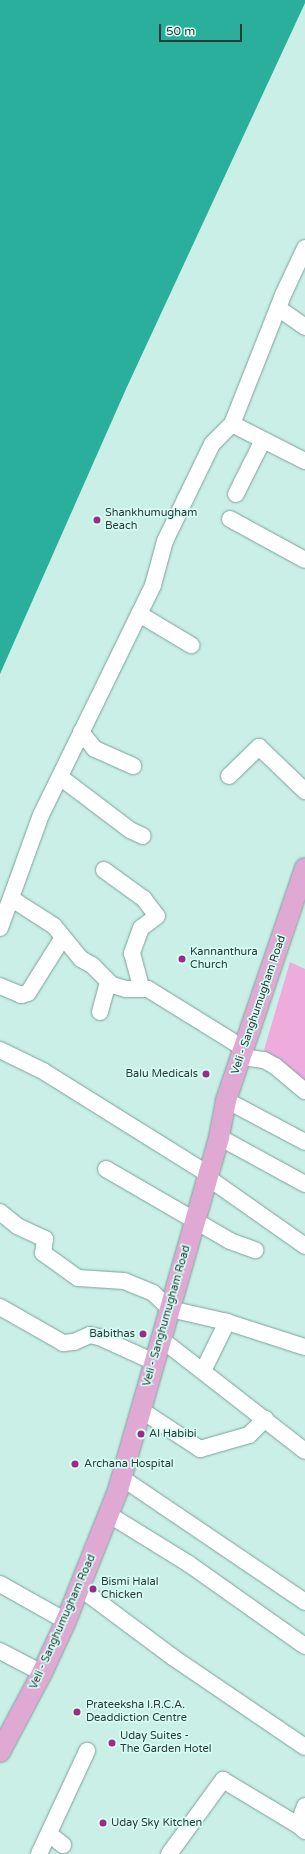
<!DOCTYPE html>
<html>
<head>
<meta charset="utf-8">
<style>
  body { margin:0 }
  #map { position:relative; width:305px; height:1854px; overflow:hidden; background:#c9efe7; font-family:"Varela Round",sans-serif }
  div>[style] { position:absolute }
  .green>* { inset:0; background:#edacdc }
  .water>* { inset:0; background:#29af9c }
  .roads { filter:drop-shadow(0 0 1px #7da199) drop-shadow(0 0 1px #7da199) }
  .minor>* { height:16px; margin:-8px; padding:0 8px; transform-origin:8px; border-radius:8px; background:#fff }
  .major>* { height:20px; margin:-10px; padding:0 10px; transform-origin:10px; border-radius:10px; background:#dfa9d3 }
  .dots>* { width:11px; height:11px; translate:-50% -50%; box-sizing:border-box; border:2px solid #d6fdf4; border-radius:50% }
  span { translate:-50% -50%; white-space:nowrap; text-align:center; line-height:1.15; -webkit-text-stroke:3.5px #d6fdf4; paint-order:stroke }
  .poi-label { font-size:11px; color:#2c3b38 }
  .left { translate:0 -50%; text-align:left }
  .right { translate:-100% -50%; text-align:right }
  .street-label { font-size:11px; color:#2c3b38 }
  .scale { position:absolute; left:159px; top:24px; width:83px; height:18px; box-sizing:border-box; border:2px solid #2c3b38; border-top:0; padding-left:5px; font-size:12px; line-height:14px; white-space:nowrap; color:#2c3b38; -webkit-text-stroke:3px #d6fdf4; paint-order:stroke }
</style>
</head>
<body>
<div id="map">
  <div class="green">
    <i style="clip-path:polygon(290px 962px,305px 969px,305px 1081px,264px 1050px)"></i>
  </div>
  <div class="water">
    <i style="clip-path:polygon(0 0,305px 0,305px 3px,126px 389px,0 674px)"></i>
  </div>
  <div class="roads">
    <div class="minor">
      <i style="left:278px;top:308px;width:33px;rotate:35deg"></i>
      <i style="left:232px;top:424px;width:139px;rotate:-68.4deg"></i>
      <i style="left:283px;top:295px;width:52px;rotate:-64.9deg"></i>
      <i style="left:236px;top:494px;width:60px;rotate:-63.4deg"></i>
      <i style="left:230px;top:519px;width:85px;rotate:28.7deg"></i>
      <i style="left:139px;top:614px;width:61px;rotate:30.8deg"></i>
      <i style="left:81px;top:732px;width:22px;rotate:51deg"></i>
      <i style="left:95px;top:749px;width:42px;rotate:24.1deg"></i>
      <i style="left:229px;top:776px;width:42px;rotate:-44deg"></i>
      <i style="left:259px;top:747px;width:64px;rotate:43.7deg"></i>
      <i style="left:60px;top:777px;width:88px;rotate:37.1deg"></i>
      <i style="left:130px;top:830px;width:14px;rotate:25deg"></i>
      <i style="left:104px;top:870px;width:49px;rotate:35.9deg"></i>
      <i style="left:144px;top:899px;width:21px;rotate:53deg"></i>
      <i style="left:157px;top:916px;width:20px;rotate:143deg"></i>
      <i style="left:141px;top:928px;width:27px;rotate:110deg"></i>
      <i style="left:132px;top:953px;width:35px;rotate:75deg"></i>
      <i style="left:12px;top:899px;width:50px;rotate:32.7deg"></i>
      <i style="left:54px;top:926px;width:43px;rotate:50.7deg"></i>
      <i style="left:81px;top:959px;width:13px;rotate:29deg"></i>
      <i style="left:92px;top:965px;width:28px;rotate:45deg"></i>
      <i style="left:112px;top:985px;width:15px;rotate:16deg"></i>
      <i style="left:126px;top:989px;width:22px"></i>
      <i style="left:148px;top:989px;width:112px;rotate:31.8deg"></i>
      <i style="left:0;top:928px;width:120px;rotate:-70.1deg"></i>
      <i style="left:41px;top:815px;width:256px;rotate:-64deg"></i>
      <i style="left:153px;top:585px;width:46px;rotate:-74.7deg"></i>
      <i style="left:165px;top:541px;width:108px;rotate:-64.1deg"></i>
      <i style="left:212px;top:444px;width:28px;rotate:-45deg"></i>
      <i style="left:232px;top:424px;width:82px;rotate:26.9deg"></i>
      <i style="left:0;top:986px;width:23px;rotate:23deg"></i>
      <i style="left:21px;top:995px;width:7px;rotate:-16deg"></i>
      <i style="left:28px;top:993px;width:64px;rotate:-57.8deg"></i>
      <i style="left:100px;top:1012px;width:31px;rotate:-75deg"></i>
      <i style="left:0;top:1050px;width:48px;rotate:26deg"></i>
      <i style="left:43px;top:1071px;width:189px;rotate:32deg"></i>
      <i style="left:203px;top:1171px;width:7px;rotate:56deg"></i>
      <i style="left:207px;top:1177px;width:120px;rotate:35.1deg"></i>
      <i style="left:242px;top:1057px;width:22px;rotate:8deg"></i>
      <i style="left:264px;top:1060px;width:13px;rotate:29deg"></i>
      <i style="left:275px;top:1066px;width:39px;rotate:40deg"></i>
      <i style="left:226px;top:1100px;width:89px;rotate:28deg"></i>
      <i style="left:219px;top:1137px;width:98px;rotate:28.7deg"></i>
      <i style="left:106px;top:1169px;width:143px;rotate:30.1deg"></i>
      <i style="left:230px;top:1241px;width:27px;rotate:20deg"></i>
      <i style="left:0;top:1212px;width:22px;rotate:39deg"></i>
      <i style="left:17px;top:1226px;width:31px;rotate:25deg"></i>
      <i style="left:45px;top:1239px;width:14px;rotate:98deg"></i>
      <i style="left:43px;top:1253px;width:43px;rotate:35.5deg"></i>
      <i style="left:78px;top:1278px;width:46px;rotate:3.7deg"></i>
      <i style="left:124px;top:1281px;width:31px;rotate:22deg"></i>
      <i style="left:153px;top:1293px;width:23px;rotate:43deg"></i>
      <i style="left:170px;top:1309px;width:58px;rotate:12.8deg"></i>
      <i style="left:227px;top:1322px;width:82px;rotate:17.8deg"></i>
      <i style="left:0;top:1307px;width:73px;rotate:29.7deg"></i>
      <i style="left:63px;top:1343px;width:11px;rotate:-5deg"></i>
      <i style="left:74px;top:1342px;width:17px;rotate:-24deg"></i>
      <i style="left:90px;top:1335px;width:9px;rotate:13deg"></i>
      <i style="left:99px;top:1337px;width:60px;rotate:24.4deg"></i>
      <i style="left:161px;top:1339px;width:182px;rotate:37.9deg"></i>
      <i style="left:203px;top:1371px;width:55px;rotate:-63.9deg"></i>
      <i style="left:141px;top:1410px;width:71px;rotate:33.5deg"></i>
      <i style="left:200px;top:1449px;width:51px;rotate:-15.9deg"></i>
      <i style="left:249px;top:1435px;width:23px;rotate:-45deg"></i>
      <i style="left:122px;top:1478px;width:221px;rotate:34.1deg"></i>
      <i style="left:108px;top:1514px;width:95px;rotate:31.7deg"></i>
      <i style="left:189px;top:1564px;width:142px;rotate:35.3deg"></i>
      <i style="left:0;top:1584px;width:76px;rotate:29.3deg"></i>
      <i style="left:80px;top:1588px;width:117px;rotate:36.7deg"></i>
      <i style="left:174px;top:1658px;width:158px;rotate:34.2deg"></i>
      <i style="left:0;top:1651px;width:47px;rotate:27.6deg"></i>
      <i style="left:305px;top:1806px;width:20px;rotate:110deg"></i>
      <i style="left:298px;top:1825px;width:9px;rotate:41deg"></i>
      <i style="left:49px;top:1834px;width:18px;rotate:38deg"></i>
      <i style="left:39px;top:1854px;width:114px;rotate:-65deg"></i>
      <i style="left:169px;top:1854px;width:92px;rotate:-53.9deg"></i>
      <i style="left:223px;top:1780px;width:87px;rotate:31deg"></i>
    </div>
    <div class="major">
      <i style="left:0;top:1752px;width:89px;rotate:-62deg"></i>
      <i style="left:42px;top:1673px;width:57px;rotate:-65.2deg"></i>
      <i style="left:66px;top:1621px;width:141px;rotate:-68.3deg"></i>
      <i style="left:118px;top:1490px;width:367px;rotate:-74deg"></i>
      <i style="left:219px;top:1137px;width:38px;rotate:-79deg"></i>
      <i style="left:226px;top:1100px;width:245px;rotate:-71.2deg"></i>
    </div>
  </div>
  <div class="dots">
    <i style="left:97px;top:520px;background:#9c2b88"></i>
    <i style="left:182px;top:959px;background:#9c2b88"></i>
    <i style="left:206px;top:1074px;background:#9c2b88"></i>
    <i style="left:143px;top:1334px;background:#9c2b88"></i>
    <i style="left:141px;top:1434px;background:#9c2b88"></i>
    <i style="left:75px;top:1464px;background:#9c2b88"></i>
    <i style="left:93px;top:1589px;background:#9c2b88"></i>
    <i style="left:77px;top:1712px;background:#9c2b88"></i>
    <i style="left:112px;top:1743px;background:#9c2b88"></i>
    <i style="left:103px;top:1823px;background:#9c2b88"></i>
  </div>
  <div class="poi-label">
    <span class="left" style="left:105px;top:520px">Shankhumugham<br>Beach</span>
    <span class="left" style="left:190px;top:959px">Kannanthura<br>Church</span>
    <span class="right" style="left:198px;top:1074px">Balu Medicals</span>
    <span class="right" style="left:135px;top:1334px">Babithas</span>
    <span class="left" style="left:149px;top:1434px">Al Habibi</span>
    <span class="left" style="left:84px;top:1464px">Archana Hospital</span>
    <span class="left" style="left:101px;top:1589px">Bismi Halal<br>Chicken</span>
    <span class="left" style="left:86px;top:1712px">Prateeksha I.R.C.A.<br>Deaddiction Centre</span>
    <span class="left" style="left:120px;top:1743px">Uday Suites -<br>The Garden Hotel</span>
    <span class="left" style="left:111px;top:1823px">Uday Sky Kitchen</span>
  </div>
  <div class="street-label">
    <span style="left:259px;top:1005px;rotate:-71deg">Veli - Sanghumugham Road</span>
    <span style="left:167px;top:1316px;rotate:-74deg">Veli - Sanghumugham Road</span>
    <span style="left:63px;top:1622px;rotate:-66deg">Veli - Sanghumugham Road</span>
  </div>
  <div class="scale">50 m</div>
</div>
</body>
</html>
